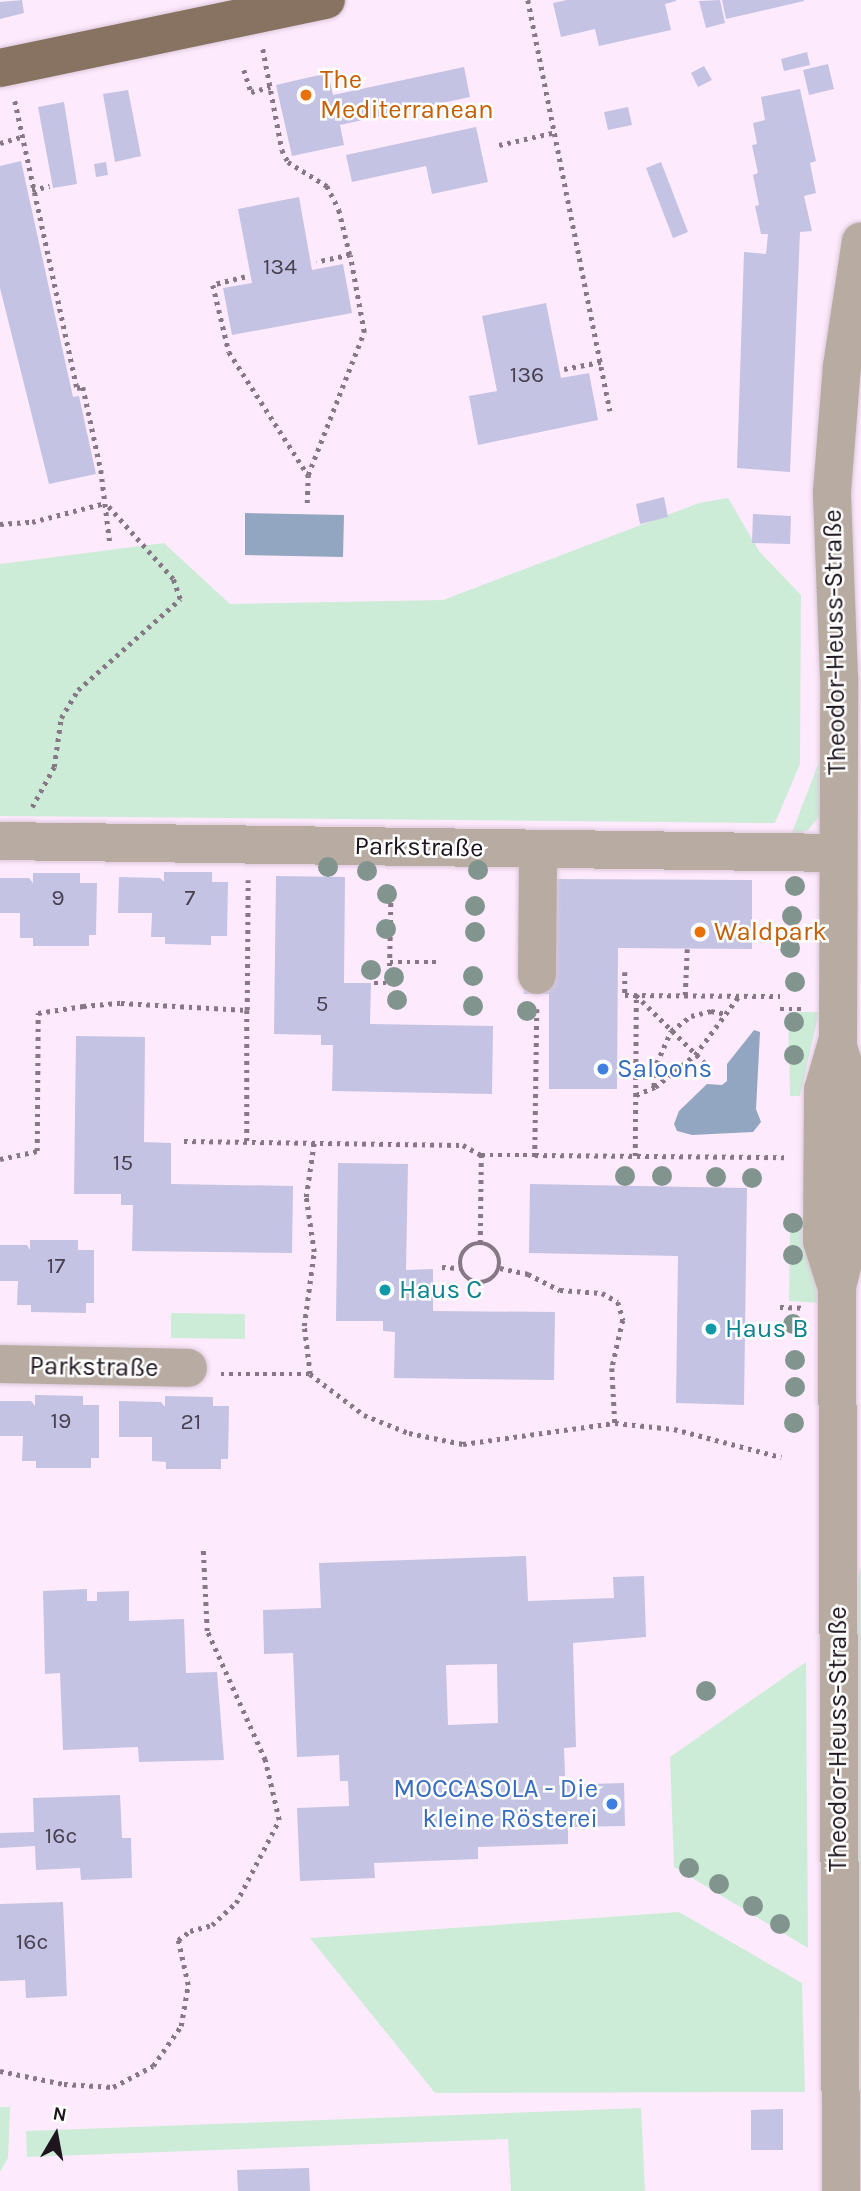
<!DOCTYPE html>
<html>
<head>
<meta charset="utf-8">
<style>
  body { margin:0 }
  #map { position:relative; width:861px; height:2191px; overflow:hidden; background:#feeafd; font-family:Karla,sans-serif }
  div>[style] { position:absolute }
  .green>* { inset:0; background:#cdecd8 }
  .water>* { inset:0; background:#93a6c1 }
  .building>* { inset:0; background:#c4c3e3 }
  .path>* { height:4.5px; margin-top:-2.25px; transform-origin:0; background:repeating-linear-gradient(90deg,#867885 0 3.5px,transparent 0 8.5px) }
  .path>.ring { margin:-2.25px; padding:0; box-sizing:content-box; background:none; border:4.5px solid #867885; border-radius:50% }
  .roads { filter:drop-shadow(0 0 2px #dac8d9) drop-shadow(0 0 2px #dac8d9) }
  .minor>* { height:38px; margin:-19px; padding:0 19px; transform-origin:19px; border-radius:19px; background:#b8aca2 }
  .major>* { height:38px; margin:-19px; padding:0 19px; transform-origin:19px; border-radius:19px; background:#887261 }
  .trees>* { width:20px; height:20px; margin:-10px; border-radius:50%; background:#81958e }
  .dots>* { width:19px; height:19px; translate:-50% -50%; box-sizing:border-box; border:4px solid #fff; border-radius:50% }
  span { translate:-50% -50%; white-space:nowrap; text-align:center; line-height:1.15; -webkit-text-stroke:5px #fff; paint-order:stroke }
  .number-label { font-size:23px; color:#48404f }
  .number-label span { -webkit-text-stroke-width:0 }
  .food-label { font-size:26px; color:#c56008 }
  .left { translate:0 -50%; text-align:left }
  .street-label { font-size:26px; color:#1e151e }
  .shop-label { font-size:26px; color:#366cbe }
  .right { translate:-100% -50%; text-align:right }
  .culture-label { font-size:26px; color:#0d838f }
  .north { position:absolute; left:21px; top:2100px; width:70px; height:70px; -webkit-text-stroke:5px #fff; paint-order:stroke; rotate:10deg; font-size:19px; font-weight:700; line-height:28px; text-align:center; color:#1e151e }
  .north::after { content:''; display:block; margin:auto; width:24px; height:32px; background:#1e151e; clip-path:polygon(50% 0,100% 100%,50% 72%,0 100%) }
</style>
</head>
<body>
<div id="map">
  <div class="green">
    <i style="clip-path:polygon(728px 498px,759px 551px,801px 595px,800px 764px,775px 823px,0 816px,0 564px,164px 543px,230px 604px,443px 600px,699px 503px)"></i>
    <i style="clip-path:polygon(819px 762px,819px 817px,807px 831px,791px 835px)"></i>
    <i style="clip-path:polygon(788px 1012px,819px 1012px,800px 1096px,790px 1096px)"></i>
    <i style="clip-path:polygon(790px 1221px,800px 1222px,820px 1303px,789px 1301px)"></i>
    <i style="clip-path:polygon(171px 1313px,245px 1314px,245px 1339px,171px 1338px)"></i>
    <i style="clip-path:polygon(861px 1567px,861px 2191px,855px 1587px)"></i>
    <i style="clip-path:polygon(806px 1662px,808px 1948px,674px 1867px,670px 1757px)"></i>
    <i style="clip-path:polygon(679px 1912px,802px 1983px,805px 2092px,435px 2093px,310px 1938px)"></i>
    <i style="clip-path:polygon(0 2107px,10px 2107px,8px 2158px,0 2172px)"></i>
    <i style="clip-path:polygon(641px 2108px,645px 2191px,511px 2191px,508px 2139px,27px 2157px,26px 2131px)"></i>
  </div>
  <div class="water">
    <i style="clip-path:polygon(245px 513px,344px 515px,343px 557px,245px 555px)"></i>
    <i style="clip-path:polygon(754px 1030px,760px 1032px,756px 1109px,761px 1122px,753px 1132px,692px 1135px,677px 1131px,674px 1124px,679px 1111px,707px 1084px,722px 1085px,727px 1081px,727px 1064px)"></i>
  </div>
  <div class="building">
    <i style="clip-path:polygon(22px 0,24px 13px,0 19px,0 2px)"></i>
    <i style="clip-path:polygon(567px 0,676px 0,676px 1px,665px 4px,671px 30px,599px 46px,595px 29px,561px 37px,553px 3px)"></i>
    <i style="clip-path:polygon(720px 0,725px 23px,706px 28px,699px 1px)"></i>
    <i style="clip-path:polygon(722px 0,804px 0,804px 1px,726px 19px)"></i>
    <i style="clip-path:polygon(807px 52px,810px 65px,784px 71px,781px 59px)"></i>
    <i style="clip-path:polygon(828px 64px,834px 89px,809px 95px,803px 70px)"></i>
    <i style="clip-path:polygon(704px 66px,712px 80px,698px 87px,691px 73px)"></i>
    <i style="clip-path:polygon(464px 67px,470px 97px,340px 125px,344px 145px,292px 156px,276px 85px,328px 73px,333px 95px)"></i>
    <i style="clip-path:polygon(800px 89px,816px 161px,810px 163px,816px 193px,804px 196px,812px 231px,800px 232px,790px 472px,737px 468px,744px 252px,766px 254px,768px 234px,761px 234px,755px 206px,759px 205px,753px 175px,758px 173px,752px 145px,757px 144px,753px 123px,765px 120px,761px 97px)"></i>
    <i style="clip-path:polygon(128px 90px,141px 156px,115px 162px,103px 94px)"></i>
    <i style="clip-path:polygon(64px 102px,77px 184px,53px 188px,38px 107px)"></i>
    <i style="clip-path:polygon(628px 107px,632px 125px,608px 130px,604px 112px)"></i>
    <i style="clip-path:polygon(476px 127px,488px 182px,432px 194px,426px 166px,352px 182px,346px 155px)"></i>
    <i style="clip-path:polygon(21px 161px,73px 397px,79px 396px,96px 474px,49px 484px,0 288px,0 166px)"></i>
    <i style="clip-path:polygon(106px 162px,108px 175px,96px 177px,94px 164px)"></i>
    <i style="clip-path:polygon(661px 162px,688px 232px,673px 238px,646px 168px)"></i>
    <i style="clip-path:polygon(299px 197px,312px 270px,343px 264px,352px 313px,232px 335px,223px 288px,252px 283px,238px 209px)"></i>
    <i style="clip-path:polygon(546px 303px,561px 378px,589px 373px,598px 420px,478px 445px,469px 396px,497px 391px,482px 316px)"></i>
    <i style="clip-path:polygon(664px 497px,668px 517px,640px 524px,636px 504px)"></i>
    <i style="clip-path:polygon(753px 514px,791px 516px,790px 544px,752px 543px)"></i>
    <i style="clip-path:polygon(164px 872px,212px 872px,212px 882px,228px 882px,227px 936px,211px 936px,211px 945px,165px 944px,165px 937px,151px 937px,152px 913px,118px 913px,119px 877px,160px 878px,164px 882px)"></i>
    <i style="clip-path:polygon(33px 873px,80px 873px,80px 883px,97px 883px,96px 935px,89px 935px,89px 946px,33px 946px,33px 938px,20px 938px,20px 913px,0 913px,0 878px,29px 878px,33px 883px)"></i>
    <i style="clip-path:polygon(276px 876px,345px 877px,344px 983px,371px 983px,370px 1024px,493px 1026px,492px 1094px,332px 1091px,333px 1045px,321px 1045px,321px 1035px,274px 1034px)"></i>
    <i style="clip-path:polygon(550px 879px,752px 880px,752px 949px,618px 948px,617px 1089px,549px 1089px,549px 994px,524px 994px,523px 976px)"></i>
    <i style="clip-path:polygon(76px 1036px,145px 1037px,144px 1142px,171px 1143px,171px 1184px,293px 1186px,292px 1253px,132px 1251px,133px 1205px,121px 1205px,121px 1194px,74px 1194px)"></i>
    <i style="clip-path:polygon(338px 1163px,408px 1164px,406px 1270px,433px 1269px,433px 1311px,555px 1312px,554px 1380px,394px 1378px,395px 1332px,383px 1331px,383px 1321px,336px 1321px)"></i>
    <i style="clip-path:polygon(530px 1184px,747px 1188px,744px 1405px,676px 1403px,678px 1256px,529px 1253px)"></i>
    <i style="clip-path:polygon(30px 1240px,78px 1240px,78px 1250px,94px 1250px,94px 1303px,86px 1303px,86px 1313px,31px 1312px,31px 1305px,17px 1305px,18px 1281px,0 1281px,0 1245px,27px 1245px,30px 1250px)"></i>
    <i style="clip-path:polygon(35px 1395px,83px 1396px,83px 1405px,99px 1405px,99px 1458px,91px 1458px,91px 1468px,36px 1468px,36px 1461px,22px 1461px,23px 1436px,0 1436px,0 1401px,31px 1401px,35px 1406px)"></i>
    <i style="clip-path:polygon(165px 1396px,213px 1397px,213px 1406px,229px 1406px,228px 1459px,221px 1459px,221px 1469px,166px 1469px,166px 1462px,152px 1461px,152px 1437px,119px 1437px,119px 1401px,161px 1402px,165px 1407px)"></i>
    <i style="clip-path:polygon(evenodd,526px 1556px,528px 1601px,614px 1598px,613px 1577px,644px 1576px,646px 1637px,573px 1643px,576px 1747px,564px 1748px,565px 1776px,559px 1776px,559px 1785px,624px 1783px,625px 1826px,568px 1827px,568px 1844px,478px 1847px,478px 1859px,374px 1863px,375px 1878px,300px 1881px,297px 1808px,349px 1806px,348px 1781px,340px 1781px,339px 1755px,297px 1757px,293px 1653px,264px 1654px,263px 1610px,321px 1608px,319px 1563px,526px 1556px,497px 1664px,498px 1723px,448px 1725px,446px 1665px,497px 1664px)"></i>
    <i style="clip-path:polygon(87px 1589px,87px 1601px,97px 1601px,97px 1592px,129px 1591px,129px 1621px,184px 1619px,186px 1673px,217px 1672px,224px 1760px,139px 1762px,138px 1747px,63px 1750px,60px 1673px,45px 1674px,43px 1591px)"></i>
    <i style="clip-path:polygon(120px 1795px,122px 1838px,131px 1838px,132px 1878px,81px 1880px,80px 1868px,36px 1870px,35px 1846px,0 1848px,0 1833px,34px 1832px,33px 1798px)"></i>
    <i style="clip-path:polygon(63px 1902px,67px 1996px,26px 1998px,25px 1980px,0 1981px,0 1904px)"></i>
    <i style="clip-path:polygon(783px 2109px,783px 2150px,751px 2150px,751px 2110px)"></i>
    <i style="clip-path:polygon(309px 2168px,310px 2191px,238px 2191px,237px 2170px)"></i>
  </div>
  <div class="path">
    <i style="left:528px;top:0;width:419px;rotate:78.7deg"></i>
    <i style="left:263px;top:49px;width:103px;rotate:79.3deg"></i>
    <i style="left:282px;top:150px;width:13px;rotate:63deg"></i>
    <i style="left:288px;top:162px;width:46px;rotate:31.6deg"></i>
    <i style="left:327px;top:186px;width:27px;rotate:63deg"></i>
    <i style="left:339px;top:210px;width:46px;rotate:76.3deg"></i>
    <i style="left:350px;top:255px;width:34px;rotate:168deg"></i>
    <i style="left:244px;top:70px;width:23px;rotate:72deg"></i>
    <i style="left:251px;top:92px;width:20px;rotate:-15deg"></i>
    <i style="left:15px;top:101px;width:294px;rotate:77.8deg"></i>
    <i style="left:77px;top:388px;width:6px;rotate:-9deg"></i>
    <i style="left:83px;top:387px;width:85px;rotate:77.8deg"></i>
    <i style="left:101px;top:470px;width:74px;rotate:83deg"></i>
    <i style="left:0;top:143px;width:22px;rotate:-16deg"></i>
    <i style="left:499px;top:145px;width:58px;rotate:-12.8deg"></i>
    <i style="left:32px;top:190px;width:18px;rotate:-13deg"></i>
    <i style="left:245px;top:277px;width:33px;rotate:166deg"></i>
    <i style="left:213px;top:285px;width:69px;rotate:76.6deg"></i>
    <i style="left:229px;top:352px;width:146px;rotate:57.3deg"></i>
    <i style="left:308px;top:475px;width:154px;rotate:-68.6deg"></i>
    <i style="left:364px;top:332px;width:78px;rotate:-100.3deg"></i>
    <i style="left:564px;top:369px;width:38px;rotate:-11deg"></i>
    <i style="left:307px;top:503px;width:28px;rotate:-88deg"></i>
    <i style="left:0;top:524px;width:32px;rotate:-4deg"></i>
    <i style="left:32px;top:522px;width:75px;rotate:-14.6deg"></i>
    <i style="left:32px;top:807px;width:46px;rotate:-61.2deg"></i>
    <i style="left:54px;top:767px;width:49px;rotate:-81.9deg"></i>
    <i style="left:61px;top:718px;width:33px;rotate:-59deg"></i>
    <i style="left:78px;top:690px;width:137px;rotate:-41.7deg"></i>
    <i style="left:180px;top:599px;width:21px;rotate:-109deg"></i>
    <i style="left:173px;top:579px;width:101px;rotate:-131.8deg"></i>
    <i style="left:390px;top:962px;width:51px"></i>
    <i style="left:625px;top:972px;width:23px;rotate:90deg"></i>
    <i style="left:625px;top:995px;width:155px;rotate:0.4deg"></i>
    <i style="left:374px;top:983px;width:15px"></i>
    <i style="left:389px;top:983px;width:101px;rotate:-88.9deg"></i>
    <i style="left:636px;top:995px;width:98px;rotate:44.6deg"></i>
    <i style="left:685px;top:995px;width:46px;rotate:-87.5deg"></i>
    <i style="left:537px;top:1009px;width:146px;rotate:90.8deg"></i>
    <i style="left:535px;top:1155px;width:249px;rotate:0.5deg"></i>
    <i style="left:780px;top:1009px;width:24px"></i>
    <i style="left:247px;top:1010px;width:130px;rotate:-89.6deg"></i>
    <i style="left:654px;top:1086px;width:15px;rotate:-94deg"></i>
    <i style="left:653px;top:1071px;width:44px;rotate:-65.8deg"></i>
    <i style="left:671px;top:1031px;width:25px;rotate:-37deg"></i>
    <i style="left:691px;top:1016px;width:21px;rotate:-14deg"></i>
    <i style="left:711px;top:1011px;width:16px;rotate:11deg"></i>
    <i style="left:636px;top:1095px;width:21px;rotate:-23deg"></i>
    <i style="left:655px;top:1087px;width:51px;rotate:-38.7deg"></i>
    <i style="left:695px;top:1055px;width:74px;rotate:-53.3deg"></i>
    <i style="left:184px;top:1141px;width:279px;rotate:0.8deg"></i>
    <i style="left:463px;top:1145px;width:21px;rotate:29deg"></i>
    <i style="left:481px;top:1155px;width:54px"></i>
    <i style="left:635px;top:1156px;width:161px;rotate:-89.6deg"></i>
    <i style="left:0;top:1159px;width:38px;rotate:-12deg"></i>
    <i style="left:37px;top:1151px;width:138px;rotate:-89.6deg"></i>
    <i style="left:38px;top:1013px;width:46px;rotate:-8.8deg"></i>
    <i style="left:83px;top:1006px;width:38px;rotate:-5deg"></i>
    <i style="left:121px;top:1003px;width:126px;rotate:3.2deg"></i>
    <i style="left:247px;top:1010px;width:132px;rotate:90deg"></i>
    <i style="left:480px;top:1243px;width:88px;rotate:-89.3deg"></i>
    <i class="ring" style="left:460px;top:1243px;width:35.5px;height:35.5px"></i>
    <i style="left:442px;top:1267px;width:18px;rotate:3deg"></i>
    <i style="left:500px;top:1268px;width:29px;rotate:12deg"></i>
    <i style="left:528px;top:1274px;width:36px;rotate:27deg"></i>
    <i style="left:560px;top:1290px;width:42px;rotate:4.1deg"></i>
    <i style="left:602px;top:1293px;width:18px;rotate:29deg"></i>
    <i style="left:618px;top:1302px;width:19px;rotate:74deg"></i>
    <i style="left:623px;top:1320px;width:49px;rotate:102.9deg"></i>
    <i style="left:612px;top:1368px;width:55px;rotate:86.9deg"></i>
    <i style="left:780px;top:1307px;width:24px;rotate:2deg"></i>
    <i style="left:221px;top:1374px;width:89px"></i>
    <i style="left:310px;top:1374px;width:68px;rotate:37.2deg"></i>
    <i style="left:364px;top:1415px;width:48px;rotate:21.8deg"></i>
    <i style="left:409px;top:1433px;width:55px;rotate:11.5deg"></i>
    <i style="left:463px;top:1444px;width:153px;rotate:-7.9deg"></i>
    <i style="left:615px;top:1423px;width:59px;rotate:5.8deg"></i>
    <i style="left:674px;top:1429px;width:111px;rotate:14.7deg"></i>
    <i style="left:310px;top:1374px;width:48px;rotate:-97.1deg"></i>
    <i style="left:304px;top:1326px;width:75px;rotate:-82.3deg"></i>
    <i style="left:314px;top:1252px;width:56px;rotate:-98.3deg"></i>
    <i style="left:306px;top:1197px;width:55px;rotate:-81.6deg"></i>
    <i style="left:0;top:2071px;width:65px;rotate:11.5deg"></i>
    <i style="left:64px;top:2084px;width:49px;rotate:3.5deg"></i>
    <i style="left:113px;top:2087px;width:45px;rotate:-27.7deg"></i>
    <i style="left:153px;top:2066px;width:49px;rotate:-55deg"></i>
    <i style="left:181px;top:2026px;width:42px;rotate:-80.3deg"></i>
    <i style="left:188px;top:1985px;width:46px;rotate:-102.5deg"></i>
    <i style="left:178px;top:1940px;width:15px;rotate:-37deg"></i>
    <i style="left:190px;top:1931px;width:23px;rotate:-15deg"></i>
    <i style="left:212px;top:1925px;width:33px;rotate:-43deg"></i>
    <i style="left:236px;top:1903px;width:93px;rotate:-62.6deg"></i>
    <i style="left:279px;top:1820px;width:62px;rotate:-103.1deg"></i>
    <i style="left:265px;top:1760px;width:141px;rotate:-114.2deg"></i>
    <i style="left:207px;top:1631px;width:82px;rotate:-92.8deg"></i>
  </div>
  <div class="roads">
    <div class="minor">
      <i style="left:0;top:841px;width:838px;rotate:0.82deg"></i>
      <i style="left:537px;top:975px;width:126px;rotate:-89.5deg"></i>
      <i style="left:837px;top:1044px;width:46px;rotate:72.3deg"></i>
      <i style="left:851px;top:1088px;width:150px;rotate:90.8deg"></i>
      <i style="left:849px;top:1238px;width:50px;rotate:103.8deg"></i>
      <i style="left:837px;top:1287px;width:904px;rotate:89.75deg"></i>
      <i style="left:836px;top:1285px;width:46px;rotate:-107.7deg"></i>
      <i style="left:822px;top:1241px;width:151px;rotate:-89.6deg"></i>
      <i style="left:823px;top:1090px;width:53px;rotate:-73.6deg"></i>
      <i style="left:838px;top:1039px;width:362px;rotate:-89.8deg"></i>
      <i style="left:839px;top:677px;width:185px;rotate:-92.2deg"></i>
      <i style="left:832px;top:492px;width:126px;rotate:-85.5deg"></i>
      <i style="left:842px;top:366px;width:126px;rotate:-81.4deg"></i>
      <i style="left:0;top:1364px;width:188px;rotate:1.2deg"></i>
    </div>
    <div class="major">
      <i style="left:0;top:68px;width:333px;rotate:-11.8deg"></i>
    </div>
  </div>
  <div class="trees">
    <i style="left:328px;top:867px"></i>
    <i style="left:478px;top:870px"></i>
    <i style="left:367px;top:871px"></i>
    <i style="left:795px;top:886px"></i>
    <i style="left:387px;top:894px"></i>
    <i style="left:475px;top:906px"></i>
    <i style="left:792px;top:916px"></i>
    <i style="left:386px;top:929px"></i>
    <i style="left:475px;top:932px"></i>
    <i style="left:790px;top:948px"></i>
    <i style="left:371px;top:970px"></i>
    <i style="left:473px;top:976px"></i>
    <i style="left:394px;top:977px"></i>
    <i style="left:795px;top:982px"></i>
    <i style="left:397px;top:1000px"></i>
    <i style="left:473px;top:1006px"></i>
    <i style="left:527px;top:1011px"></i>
    <i style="left:794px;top:1022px"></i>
    <i style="left:794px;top:1055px"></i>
    <i style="left:625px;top:1176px"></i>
    <i style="left:662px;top:1176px"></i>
    <i style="left:716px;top:1177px"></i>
    <i style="left:752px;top:1178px"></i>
    <i style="left:793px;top:1223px"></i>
    <i style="left:793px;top:1255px"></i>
    <i style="left:793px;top:1324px"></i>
    <i style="left:795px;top:1360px"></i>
    <i style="left:795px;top:1387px"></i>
    <i style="left:794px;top:1423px"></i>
    <i style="left:706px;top:1691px"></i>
    <i style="left:689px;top:1868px"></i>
    <i style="left:719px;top:1884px"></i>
    <i style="left:753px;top:1906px"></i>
    <i style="left:780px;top:1924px"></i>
  </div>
  <div class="dots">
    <i style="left:306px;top:95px;background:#e8710a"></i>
    <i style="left:700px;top:932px;background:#e8710a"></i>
    <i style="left:603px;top:1069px;background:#3f7fe0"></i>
    <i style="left:385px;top:1290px;background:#0f9aa8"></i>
    <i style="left:711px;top:1329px;background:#0f9aa8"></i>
    <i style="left:612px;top:1804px;background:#3f7fe0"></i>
  </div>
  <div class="number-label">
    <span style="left:280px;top:267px">134</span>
    <span style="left:527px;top:375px">136</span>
    <span style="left:58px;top:898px">9</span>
    <span style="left:190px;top:898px">7</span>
    <span style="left:322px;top:1004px">5</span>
    <span style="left:123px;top:1163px">15</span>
    <span style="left:56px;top:1266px">17</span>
    <span style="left:61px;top:1421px">19</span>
    <span style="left:191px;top:1422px">21</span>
    <span style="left:61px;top:1836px">16c</span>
    <span style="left:32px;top:1942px">16c</span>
  </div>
  <div class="food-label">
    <span class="left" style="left:320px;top:95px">The<br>Mediterranean</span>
    <span class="left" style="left:714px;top:932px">Waldpark</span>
  </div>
  <div class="street-label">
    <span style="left:835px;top:642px;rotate:-91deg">Theodor-Heuss-Straße</span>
    <span style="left:419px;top:847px;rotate:1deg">Parkstraße</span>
    <span style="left:94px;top:1367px;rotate:1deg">Parkstraße</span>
    <span style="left:838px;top:1739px;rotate:-90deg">Theodor-Heuss-Straße</span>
  </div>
  <div class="shop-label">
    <span class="left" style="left:617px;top:1069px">Saloons</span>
    <span class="right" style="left:598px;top:1804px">MOCCASOLA - Die<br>kleine Rösterei</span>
  </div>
  <div class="culture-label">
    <span class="left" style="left:399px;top:1290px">Haus C</span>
    <span class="left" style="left:725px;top:1329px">Haus B</span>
  </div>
  <div class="north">N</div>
</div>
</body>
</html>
